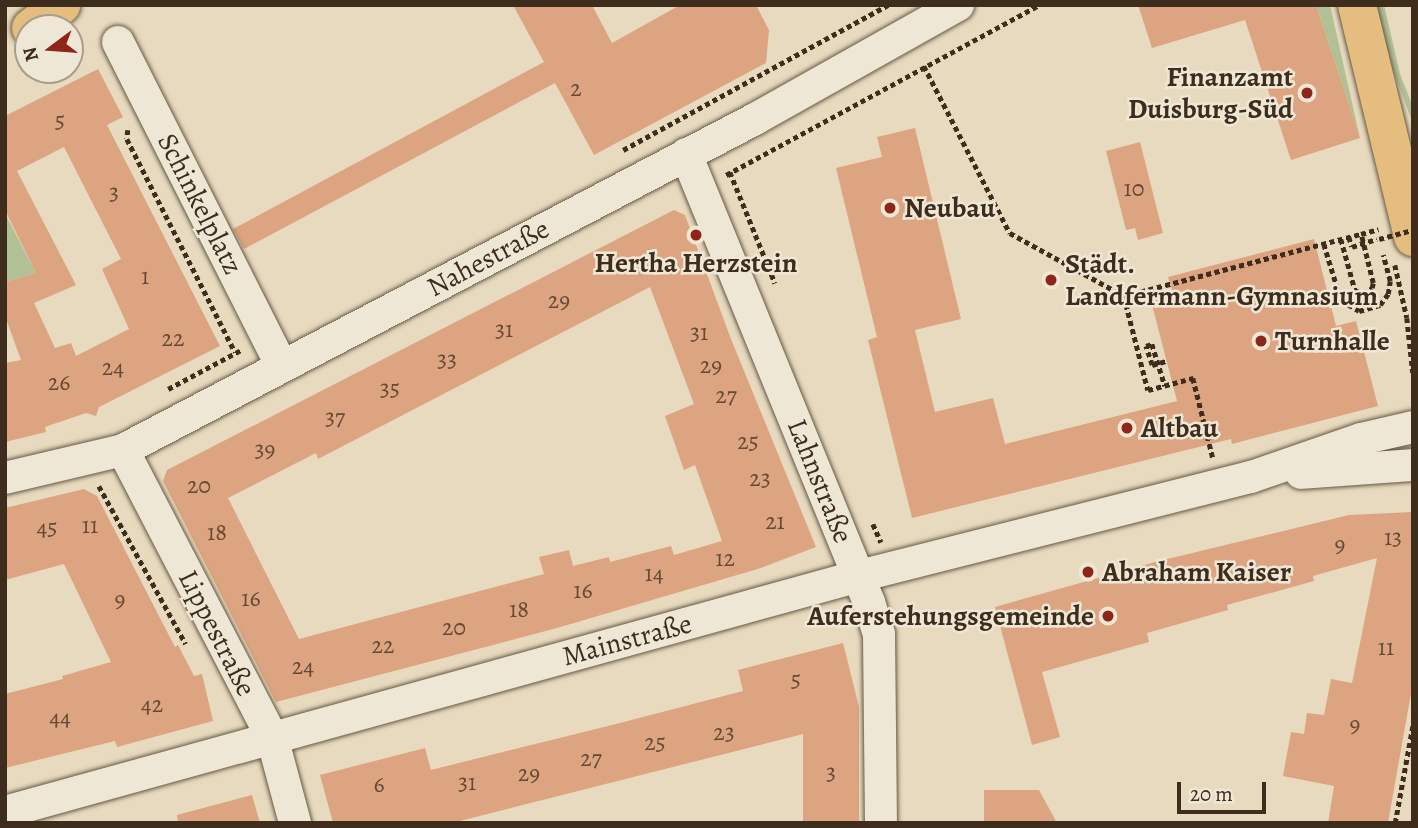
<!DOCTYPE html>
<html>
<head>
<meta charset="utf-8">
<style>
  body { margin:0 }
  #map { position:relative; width:1418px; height:828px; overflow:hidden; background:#e7dabe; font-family:Alegreya,serif }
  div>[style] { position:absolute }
  .green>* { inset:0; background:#b1c195 }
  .building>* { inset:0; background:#dda481 }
  .path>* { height:4.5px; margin-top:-2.25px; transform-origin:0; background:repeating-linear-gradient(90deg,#3e2c1c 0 5px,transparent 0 8.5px) }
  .roads { filter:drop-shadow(0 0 2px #685844) drop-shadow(0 0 2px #685844) }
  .minor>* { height:32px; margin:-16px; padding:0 16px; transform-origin:16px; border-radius:16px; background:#efe7d5 }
  .major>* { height:38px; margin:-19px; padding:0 19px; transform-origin:19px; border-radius:19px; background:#e4bd7f }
  .highway>* { height:38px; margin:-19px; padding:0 19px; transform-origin:19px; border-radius:19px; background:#e4bd7f }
  .path-bridge>* { height:4.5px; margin-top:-2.25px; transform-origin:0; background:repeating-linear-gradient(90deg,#3e2c1c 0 5px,transparent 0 8.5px) }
  .dots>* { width:19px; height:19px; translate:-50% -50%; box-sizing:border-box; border:4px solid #efe7d5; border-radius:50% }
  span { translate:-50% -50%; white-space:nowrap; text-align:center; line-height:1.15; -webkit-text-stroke:5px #efe7d5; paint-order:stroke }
  .number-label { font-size:24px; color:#664a35 }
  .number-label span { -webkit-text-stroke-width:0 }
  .poi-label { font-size:28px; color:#3e2c1c; font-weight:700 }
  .right { translate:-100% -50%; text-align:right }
  .left { translate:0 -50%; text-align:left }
  .street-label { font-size:28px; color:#3e2c1c }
  .frame { position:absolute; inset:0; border:7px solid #3e2c1c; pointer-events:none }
  .north { position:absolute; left:14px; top:14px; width:70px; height:70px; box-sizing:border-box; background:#efe7d5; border:2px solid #a89c8b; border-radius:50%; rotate:254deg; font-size:19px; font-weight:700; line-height:28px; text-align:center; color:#3e2c1c }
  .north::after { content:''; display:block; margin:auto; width:24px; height:32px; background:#8f2418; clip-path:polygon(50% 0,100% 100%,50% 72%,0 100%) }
  .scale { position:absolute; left:1177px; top:782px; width:89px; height:32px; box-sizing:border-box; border:4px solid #3e2c1c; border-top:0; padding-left:9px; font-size:21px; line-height:24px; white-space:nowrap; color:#3e2c1c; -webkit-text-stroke:5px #efe7d5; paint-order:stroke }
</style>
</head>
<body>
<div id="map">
  <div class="green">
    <i style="clip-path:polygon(1316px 5px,1330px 5px,1360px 138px)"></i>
    <i style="clip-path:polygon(1375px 5px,1384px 5px,1400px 74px,1413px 107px,1413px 124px,1383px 42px)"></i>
    <i style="clip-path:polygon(5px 213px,36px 273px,5px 282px)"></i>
  </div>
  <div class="building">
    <i style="clip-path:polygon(513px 5px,592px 5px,612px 43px,680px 5px,756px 5px,769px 30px,766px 63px,594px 155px,555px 83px,244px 249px,233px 229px,544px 62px)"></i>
    <i style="clip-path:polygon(1138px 5px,1316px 5px,1360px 138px,1291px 160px,1245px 20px,1152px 48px)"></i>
    <i style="clip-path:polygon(evenodd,98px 69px,123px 117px,107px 125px,220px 346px,99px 407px,96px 416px,86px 413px,45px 427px,46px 432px,5px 442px,5px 363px,21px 360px,5px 316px,5px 282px,36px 273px,5px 210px,5px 146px,17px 171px,5px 146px,5px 116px,98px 69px,64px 147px,121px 259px,102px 269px,129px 329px,76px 356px,71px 343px,55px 348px,34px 303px,76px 285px,17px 171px,64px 147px)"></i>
    <i style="clip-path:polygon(915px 128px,961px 319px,915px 330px,935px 412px,993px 398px,1005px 444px,1177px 401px,1151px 301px,1174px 295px,1168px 277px,1314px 239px,1336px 326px,1356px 321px,1378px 406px,1232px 444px,1231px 439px,912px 518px,868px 340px,877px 337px,836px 168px,882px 157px,877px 137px)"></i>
    <i style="clip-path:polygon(1140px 142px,1163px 233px,1138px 240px,1135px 228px,1126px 230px,1106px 151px)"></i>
    <i style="clip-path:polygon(evenodd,674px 210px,685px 215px,731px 339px,816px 547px,761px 568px,557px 628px,276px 702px,163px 481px,167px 470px,674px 210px,650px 287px,694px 404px,665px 416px,684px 470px,695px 465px,722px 541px,674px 555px,671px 546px,610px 562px,609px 557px,573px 566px,569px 550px,539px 557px,544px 574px,299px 639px,228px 498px,316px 453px,318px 459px,650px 287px)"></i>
    <i style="clip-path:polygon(84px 489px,97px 496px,175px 647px,178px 645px,194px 676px,202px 674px,213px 721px,117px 747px,115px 741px,5px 768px,5px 694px,63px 679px,62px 676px,111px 662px,64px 564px,5px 580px,5px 508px)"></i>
    <i style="clip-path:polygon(1413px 512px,1413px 682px,1388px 823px,1328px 823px,1334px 786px,1283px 776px,1291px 732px,1304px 734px,1307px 713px,1324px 715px,1331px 679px,1352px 683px,1377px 558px,1313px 576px,1314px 581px,1227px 605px,1228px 610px,1147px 633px,1149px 642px,1042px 672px,1060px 737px,1032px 745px,995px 607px,1155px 562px,1349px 515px)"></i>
    <i style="clip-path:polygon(843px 643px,859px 707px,859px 823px,803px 823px,803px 734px,452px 823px,333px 823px,320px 775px,425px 748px,431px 770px,616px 724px,743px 691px,738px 670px)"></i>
    <i style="clip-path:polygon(984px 790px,1039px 790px,1057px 823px,984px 823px)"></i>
    <i style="clip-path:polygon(252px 795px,260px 823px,178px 823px,177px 815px)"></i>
  </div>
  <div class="path">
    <i style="left:924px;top:66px;width:188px;rotate:62.8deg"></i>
    <i style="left:1010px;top:233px;width:130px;rotate:28.9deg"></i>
    <i style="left:1124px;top:296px;width:97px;rotate:75.7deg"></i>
    <i style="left:1148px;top:390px;width:47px;rotate:-14.9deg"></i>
    <i style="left:1193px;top:378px;width:82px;rotate:76deg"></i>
    <i style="left:128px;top:130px;width:9px;rotate:96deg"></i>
    <i style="left:127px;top:139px;width:239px;rotate:63.1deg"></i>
    <i style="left:623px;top:150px;width:302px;rotate:-28.7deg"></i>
    <i style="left:730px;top:172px;width:120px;rotate:67.9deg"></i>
    <i style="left:726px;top:175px;width:356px;rotate:-28.5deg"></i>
    <i style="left:1349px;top:237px;width:10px;rotate:73deg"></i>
    <i style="left:1341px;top:239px;width:53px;rotate:74.6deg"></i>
    <i style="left:1355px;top:290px;width:9px;rotate:27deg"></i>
    <i style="left:1363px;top:294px;width:11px;rotate:-34deg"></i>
    <i style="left:1372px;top:288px;width:5px;rotate:-79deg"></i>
    <i style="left:1373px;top:283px;width:50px;rotate:-103.8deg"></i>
    <i style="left:1361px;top:234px;width:18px;rotate:-16deg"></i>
    <i style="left:1324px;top:244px;width:59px;rotate:73.1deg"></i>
    <i style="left:1341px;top:300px;width:21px;rotate:31deg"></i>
    <i style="left:1359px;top:311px;width:22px;rotate:-16deg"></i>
    <i style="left:1380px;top:305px;width:14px;rotate:-54deg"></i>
    <i style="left:1388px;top:294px;width:13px;rotate:-81deg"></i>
    <i style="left:1390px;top:281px;width:27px;rotate:-105deg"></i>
    <i style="left:1395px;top:265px;width:54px;rotate:77.2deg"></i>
    <i style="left:1407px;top:318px;width:55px;rotate:83.8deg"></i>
    <i style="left:1124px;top:296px;width:245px;rotate:-14.7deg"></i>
    <i style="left:1152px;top:365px;width:20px;rotate:-108deg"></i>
    <i style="left:1146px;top:346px;width:6px;rotate:-18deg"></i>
    <i style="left:1152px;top:344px;width:44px;rotate:72.8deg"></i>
    <i style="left:168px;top:389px;width:83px;rotate:-28.1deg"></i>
    <i style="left:99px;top:486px;width:180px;rotate:61.2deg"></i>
    <i style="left:873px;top:524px;width:20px;rotate:66deg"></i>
    <i style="left:1395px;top:823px;width:101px;rotate:-79.7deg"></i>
  </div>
  <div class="roads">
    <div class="minor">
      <i style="left:118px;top:42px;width:363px;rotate:63.2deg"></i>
      <i style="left:686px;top:154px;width:484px;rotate:67.8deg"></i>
      <i style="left:869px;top:602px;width:34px;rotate:73deg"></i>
      <i style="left:879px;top:634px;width:189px;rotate:89.4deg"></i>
      <i style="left:123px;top:450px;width:323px;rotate:62.6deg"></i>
      <i style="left:272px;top:737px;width:89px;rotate:75deg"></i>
      <i style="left:1301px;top:473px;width:112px;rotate:-4.1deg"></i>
      <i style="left:5px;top:478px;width:121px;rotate:-13.3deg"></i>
      <i style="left:123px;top:450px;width:713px;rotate:-27.64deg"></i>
      <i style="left:755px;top:119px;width:233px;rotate:-29.3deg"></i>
      <i style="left:5px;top:812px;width:886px;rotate:-15.45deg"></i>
      <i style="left:859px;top:576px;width:404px;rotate:-14.2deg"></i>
      <i style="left:1251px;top:477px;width:116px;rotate:-19.1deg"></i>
      <i style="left:1361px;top:439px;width:53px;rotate:-13deg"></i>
    </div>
    <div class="major">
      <i style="left:1357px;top:5px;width:239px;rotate:76.4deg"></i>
    </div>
    <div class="highway">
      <i style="left:31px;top:28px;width:38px;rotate:-37deg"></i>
    </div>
  </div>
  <div class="path-bridge">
    <i style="left:1379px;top:239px;width:35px;rotate:-15deg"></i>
    <i style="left:1352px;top:247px;width:26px;rotate:-18deg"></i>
    <i style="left:1152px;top:365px;width:15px;rotate:-16deg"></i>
  </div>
  <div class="dots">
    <i style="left:1307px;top:93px;background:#8f2418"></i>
    <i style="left:890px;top:208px;background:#8f2418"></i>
    <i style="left:696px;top:235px;background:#8f2418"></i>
    <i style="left:1051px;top:280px;background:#8f2418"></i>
    <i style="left:1261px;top:341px;background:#8f2418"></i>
    <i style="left:1127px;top:428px;background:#8f2418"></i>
    <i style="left:1088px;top:572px;background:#8f2418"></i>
    <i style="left:1108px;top:616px;background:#8f2418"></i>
  </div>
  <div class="number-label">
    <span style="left:576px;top:89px">2</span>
    <span style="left:60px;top:121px">5</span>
    <span style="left:1134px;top:189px">10</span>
    <span style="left:114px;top:193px">3</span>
    <span style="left:145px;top:277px">1</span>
    <span style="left:559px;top:301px">29</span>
    <span style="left:504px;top:330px">31</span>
    <span style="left:699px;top:333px">31</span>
    <span style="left:173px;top:339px">22</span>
    <span style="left:447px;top:360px">33</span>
    <span style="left:711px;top:366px">29</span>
    <span style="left:113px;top:368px">24</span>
    <span style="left:59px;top:383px">26</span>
    <span style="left:390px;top:389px">35</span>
    <span style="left:726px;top:396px">27</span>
    <span style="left:335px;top:418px">37</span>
    <span style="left:748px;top:442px">25</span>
    <span style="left:265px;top:450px">39</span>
    <span style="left:760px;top:479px">23</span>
    <span style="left:199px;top:486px">20</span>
    <span style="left:775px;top:522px">21</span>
    <span style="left:90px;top:526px">11</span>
    <span style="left:47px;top:528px">45</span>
    <span style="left:217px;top:533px">18</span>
    <span style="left:1393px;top:538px">13</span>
    <span style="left:1340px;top:545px">9</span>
    <span style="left:725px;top:559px">12</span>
    <span style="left:654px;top:574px">14</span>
    <span style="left:583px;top:591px">16</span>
    <span style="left:251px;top:599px">16</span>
    <span style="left:120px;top:600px">9</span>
    <span style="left:519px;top:610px">18</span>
    <span style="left:454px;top:628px">20</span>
    <span style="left:383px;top:646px">22</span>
    <span style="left:1386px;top:648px">11</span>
    <span style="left:303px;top:667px">24</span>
    <span style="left:796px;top:680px">5</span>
    <span style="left:152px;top:705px">42</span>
    <span style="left:60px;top:718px">44</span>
    <span style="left:1355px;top:725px">9</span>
    <span style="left:724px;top:733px">23</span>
    <span style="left:655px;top:743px">25</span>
    <span style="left:591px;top:759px">27</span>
    <span style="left:831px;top:773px">3</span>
    <span style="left:529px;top:774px">29</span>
    <span style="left:467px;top:783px">31</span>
    <span style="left:379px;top:785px">6</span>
  </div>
  <div class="poi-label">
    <span class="right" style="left:1293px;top:93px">Finanzamt<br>Duisburg-Süd</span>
    <span class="left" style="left:904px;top:208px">Neubau</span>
    <span style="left:696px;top:263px">Hertha Herzstein</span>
    <span class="left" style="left:1065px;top:280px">Städt.<br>Landfermann-Gymnasium</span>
    <span class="left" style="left:1275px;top:341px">Turnhalle</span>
    <span class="left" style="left:1141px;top:428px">Altbau</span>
    <span class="left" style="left:1102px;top:572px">Abraham Kaiser</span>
    <span class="right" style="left:1094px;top:616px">Auferstehungsgemeinde</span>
  </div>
  <div class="street-label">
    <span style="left:200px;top:204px;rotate:63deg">Schinkelplatz</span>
    <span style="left:488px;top:258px;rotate:-28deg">Nahestraße</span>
    <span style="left:820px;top:481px;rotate:68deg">Lahnstraße</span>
    <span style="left:217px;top:633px;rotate:63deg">Lippestraße</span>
    <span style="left:627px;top:640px;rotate:-15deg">Mainstraße</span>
  </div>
  <div class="frame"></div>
  <div class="north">N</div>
  <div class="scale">20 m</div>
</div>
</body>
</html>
